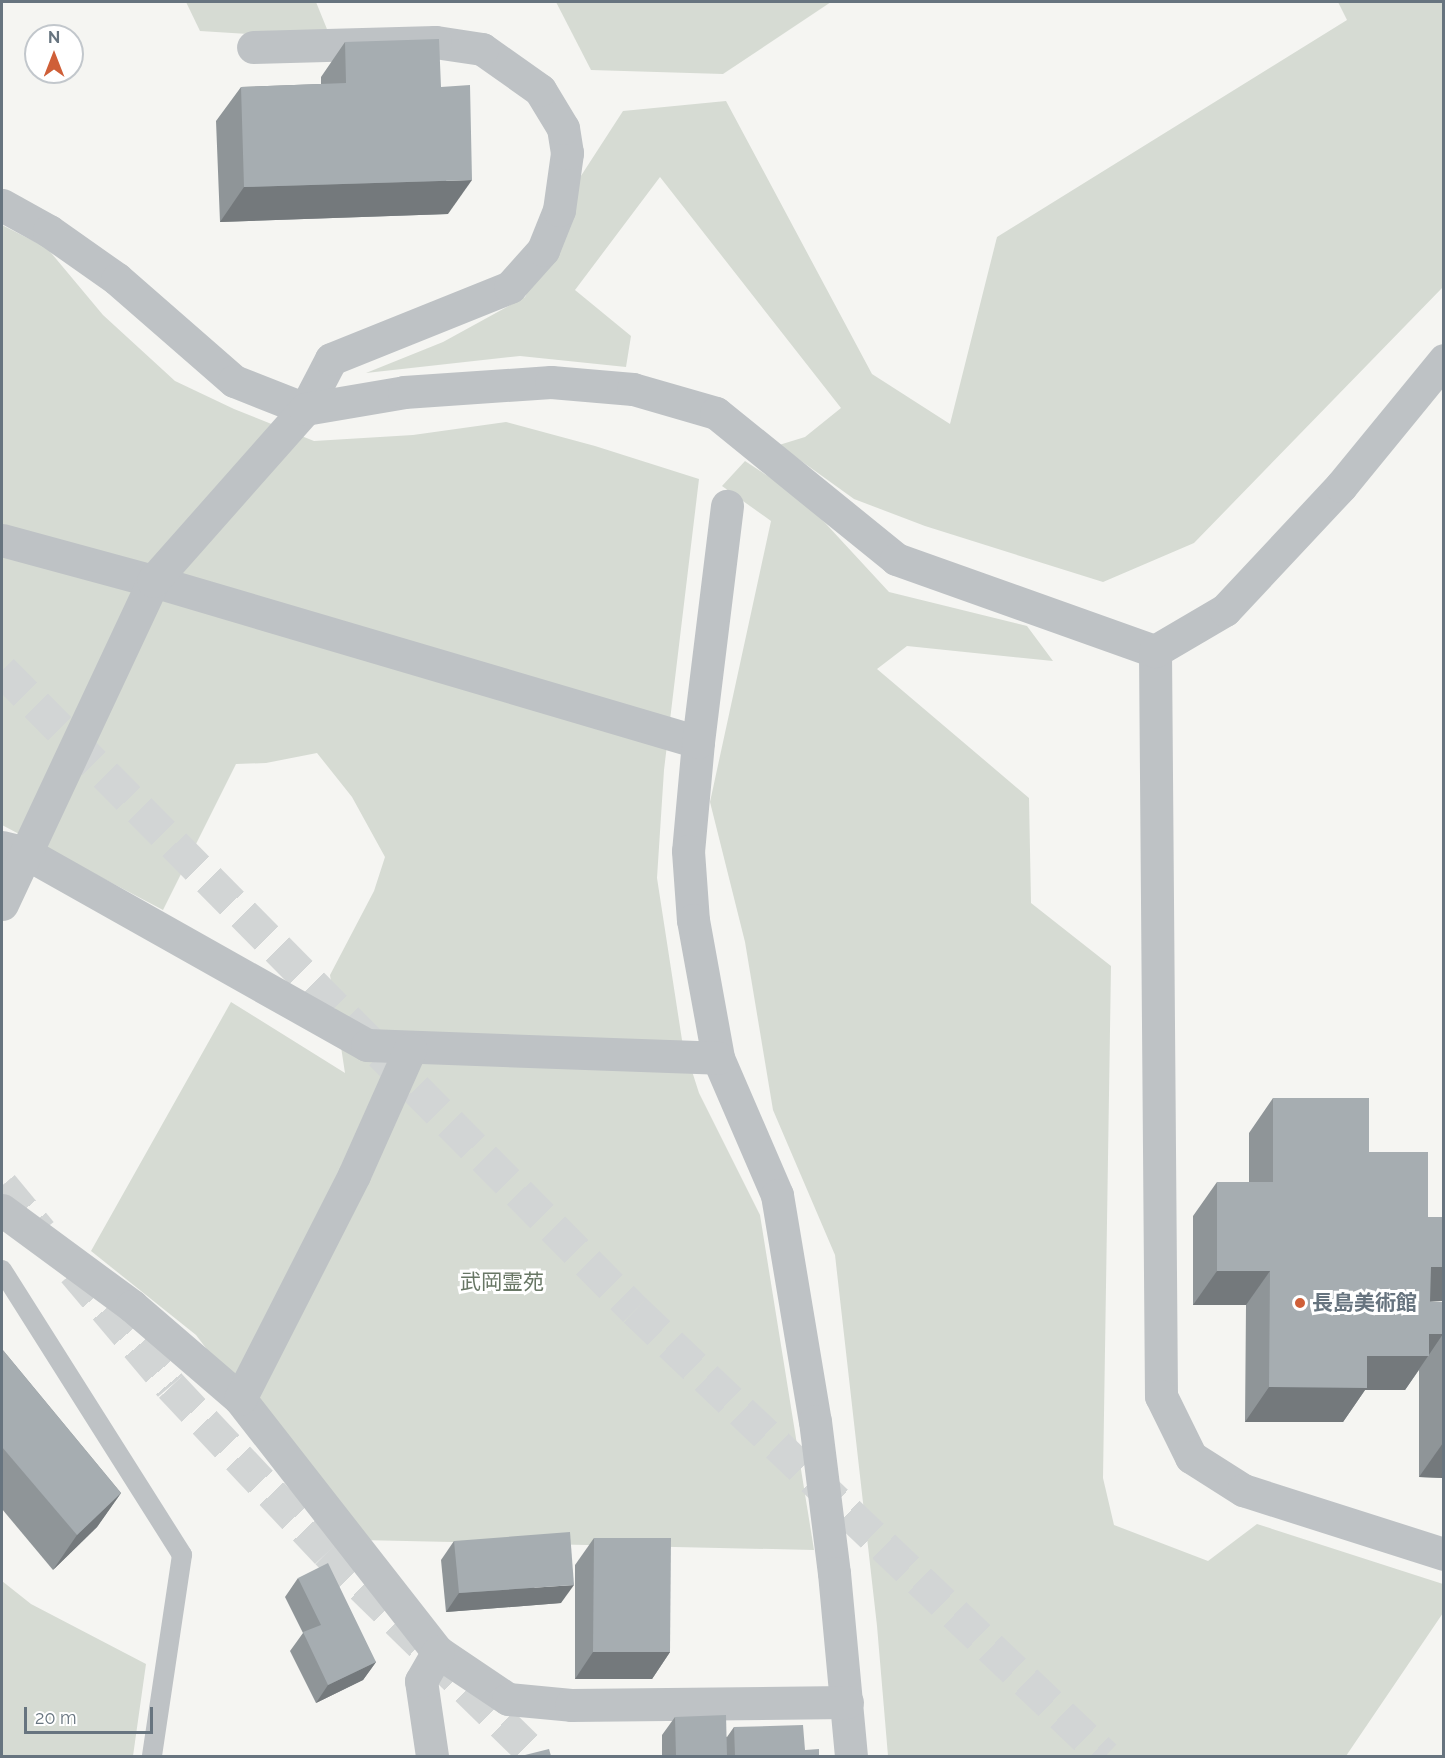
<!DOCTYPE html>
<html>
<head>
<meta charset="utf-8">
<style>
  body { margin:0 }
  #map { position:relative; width:1445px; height:1758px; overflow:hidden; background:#f5f5f2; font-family:Raleway,"Noto Sans JP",sans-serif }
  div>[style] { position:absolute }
  .green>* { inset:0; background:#d6dbd3 }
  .highway-tunnel>* { height:33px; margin-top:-16.5px; transform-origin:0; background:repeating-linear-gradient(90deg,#d2d5d5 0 33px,transparent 0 49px) }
  .lane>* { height:20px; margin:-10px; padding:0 10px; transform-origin:10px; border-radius:10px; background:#bec2c5 }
  .street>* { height:33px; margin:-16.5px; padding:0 16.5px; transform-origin:16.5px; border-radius:16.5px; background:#bec2c5 }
  .wall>* { inset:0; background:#8f9598 }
  .shaded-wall>* { inset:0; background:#74797c }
  .building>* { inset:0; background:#a6adb1 }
  .dots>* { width:16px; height:16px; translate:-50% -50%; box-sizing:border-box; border:3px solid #fff; border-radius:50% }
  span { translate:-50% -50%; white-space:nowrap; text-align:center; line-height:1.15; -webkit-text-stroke:6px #fff; paint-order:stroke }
  .park-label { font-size:21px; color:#687765 }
  .poi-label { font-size:21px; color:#67747f; font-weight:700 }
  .left { translate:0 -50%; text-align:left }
  .frame { position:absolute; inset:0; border:3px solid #67747f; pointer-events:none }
  .north { position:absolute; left:24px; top:24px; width:60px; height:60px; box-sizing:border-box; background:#fff; border:2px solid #c2c7cc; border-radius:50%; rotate:0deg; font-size:16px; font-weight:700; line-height:24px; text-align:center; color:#67747f }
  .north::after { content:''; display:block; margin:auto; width:21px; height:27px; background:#cf5f38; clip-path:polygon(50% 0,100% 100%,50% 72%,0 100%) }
  .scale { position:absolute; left:24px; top:1707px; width:129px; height:27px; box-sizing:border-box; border:3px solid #67747f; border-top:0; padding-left:8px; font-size:18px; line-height:21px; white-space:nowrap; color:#67747f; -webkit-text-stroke:4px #fff; paint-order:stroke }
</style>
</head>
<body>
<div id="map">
  <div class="green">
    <i style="clip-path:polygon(186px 2px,316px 2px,331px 39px,200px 31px)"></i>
    <i style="clip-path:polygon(556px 2px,831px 2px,723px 74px,591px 70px)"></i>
    <i style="clip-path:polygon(1338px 2px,1443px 2px,1443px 287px,1194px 543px,1103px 582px,925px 526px,854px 499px,779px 445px,805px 437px,841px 408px,660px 177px,575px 290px,631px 336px,626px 367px,520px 356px,366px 373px,443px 342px,525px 297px,577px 182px,623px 111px,726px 101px,872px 374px,950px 424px,997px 237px,1347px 20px)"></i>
    <i style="clip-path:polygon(2px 225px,47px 248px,103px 315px,175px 381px,234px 409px,314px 441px,413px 435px,506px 422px,595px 446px,699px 479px,664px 770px,657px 878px,682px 1040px,699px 1093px,760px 1215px,814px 1550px,360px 1540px,331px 1512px,196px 1335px,91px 1251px,231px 1002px,345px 1073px,330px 975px,374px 891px,385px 857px,352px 797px,317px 753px,266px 763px,236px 764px,163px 910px,2px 825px)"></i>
    <i style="clip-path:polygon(745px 461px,803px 499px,889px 592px,1027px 626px,1053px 661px,907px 646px,877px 669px,1029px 798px,1031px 903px,1111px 966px,1103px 1478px,1114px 1525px,1208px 1561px,1257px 1524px,1443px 1584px,1443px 1613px,1346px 1756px,888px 1756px,877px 1626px,835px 1255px,773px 1110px,745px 942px,710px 802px,771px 521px,722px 486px)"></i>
    <i style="clip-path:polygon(2px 1581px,31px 1604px,146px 1664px,133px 1756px,2px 1756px)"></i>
  </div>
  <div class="highway-tunnel">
    <i style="left:2px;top:670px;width:900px;rotate:45.32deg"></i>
    <i style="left:635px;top:1310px;width:648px;rotate:43.5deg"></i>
    <i style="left:2px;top:1185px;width:61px;rotate:50.3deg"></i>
    <i style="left:74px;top:1271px;width:150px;rotate:49.9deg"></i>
    <i style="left:171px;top:1386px;width:228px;rotate:46.8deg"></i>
    <i style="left:327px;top:1552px;width:292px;rotate:44.3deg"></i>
  </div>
  <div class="lane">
    <i style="left:2px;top:1270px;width:337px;rotate:57.7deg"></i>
    <i style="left:182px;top:1555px;width:203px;rotate:98.5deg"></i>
  </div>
  <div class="street">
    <i style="left:2px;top:205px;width:54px;rotate:29deg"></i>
    <i style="left:49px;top:231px;width:83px;rotate:35.2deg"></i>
    <i style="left:117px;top:279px;width:155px;rotate:41.1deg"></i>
    <i style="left:234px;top:381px;width:76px;rotate:21.5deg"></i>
    <i style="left:305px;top:409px;width:56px;rotate:-62.5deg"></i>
    <i style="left:331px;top:359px;width:193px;rotate:-21.9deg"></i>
    <i style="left:510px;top:287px;width:50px;rotate:-48.3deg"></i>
    <i style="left:543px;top:250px;width:43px;rotate:-68.2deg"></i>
    <i style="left:559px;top:210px;width:58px;rotate:-82deg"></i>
    <i style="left:567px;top:153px;width:25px;rotate:-99deg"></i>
    <i style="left:563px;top:128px;width:44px;rotate:-121.2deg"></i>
    <i style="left:540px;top:90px;width:71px;rotate:-144.7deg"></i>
    <i style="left:482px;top:49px;width:48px;rotate:-171.5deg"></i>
    <i style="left:435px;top:42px;width:182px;rotate:178.4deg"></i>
    <i style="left:2px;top:540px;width:156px;rotate:15.2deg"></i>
    <i style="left:153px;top:581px;width:568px;rotate:16.46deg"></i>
    <i style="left:698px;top:742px;width:109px;rotate:95.2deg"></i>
    <i style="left:688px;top:851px;width:69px;rotate:85.9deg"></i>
    <i style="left:693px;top:920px;width:140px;rotate:79.7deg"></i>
    <i style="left:718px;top:1058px;width:149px;rotate:66.7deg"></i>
    <i style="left:777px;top:1195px;width:229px;rotate:80.5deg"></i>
    <i style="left:815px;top:1421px;width:153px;rotate:82.9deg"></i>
    <i style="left:834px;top:1573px;width:184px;rotate:84.7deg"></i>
    <i style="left:1155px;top:651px;width:745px;rotate:89.54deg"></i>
    <i style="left:1161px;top:1396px;width:68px;rotate:63.8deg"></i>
    <i style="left:1191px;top:1457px;width:62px;rotate:32.4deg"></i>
    <i style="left:1243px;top:1490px;width:211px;rotate:17.7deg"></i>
    <i style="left:698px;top:742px;width:238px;rotate:-83deg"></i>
    <i style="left:2px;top:847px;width:25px;rotate:14deg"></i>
    <i style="left:26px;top:853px;width:391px;rotate:29.4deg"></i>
    <i style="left:367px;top:1045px;width:351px;rotate:2.1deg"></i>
    <i style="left:2px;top:904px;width:357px;rotate:-64.9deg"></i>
    <i style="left:153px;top:581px;width:230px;rotate:-48.5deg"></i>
    <i style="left:305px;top:409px;width:100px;rotate:-9.7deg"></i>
    <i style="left:404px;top:392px;width:147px;rotate:-3.9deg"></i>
    <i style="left:551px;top:382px;width:82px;rotate:4.9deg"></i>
    <i style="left:633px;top:389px;width:86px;rotate:16.1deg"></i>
    <i style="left:716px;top:413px;width:232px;rotate:39deg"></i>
    <i style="left:896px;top:559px;width:275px;rotate:19.6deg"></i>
    <i style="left:1155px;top:651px;width:81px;rotate:-30.4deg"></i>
    <i style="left:1225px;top:610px;width:170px;rotate:-46.9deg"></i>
    <i style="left:1341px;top:486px;width:163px;rotate:-50.7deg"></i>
    <i style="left:2px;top:1210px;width:162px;rotate:36.4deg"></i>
    <i style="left:132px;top:1306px;width:143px;rotate:40.7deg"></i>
    <i style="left:240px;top:1399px;width:321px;rotate:52deg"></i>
    <i style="left:438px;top:1652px;width:84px;rotate:33.9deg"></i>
    <i style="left:508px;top:1699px;width:63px;rotate:5.4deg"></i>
    <i style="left:571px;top:1705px;width:276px;rotate:-0.6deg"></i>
    <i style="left:240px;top:1399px;width:251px;rotate:-63deg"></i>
    <i style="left:354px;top:1175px;width:138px;rotate:-66deg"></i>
    <i style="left:432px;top:1756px;width:76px;rotate:-98.3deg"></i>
    <i style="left:421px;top:1681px;width:34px;rotate:-60deg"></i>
  </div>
  <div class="wall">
    <i style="clip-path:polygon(345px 42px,441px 87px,448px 214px,220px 222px,216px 121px,241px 87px,321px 84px,321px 77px)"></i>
    <i style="clip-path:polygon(1273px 1098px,1369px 1152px,1428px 1217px,1443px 1301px,1430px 1302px,1443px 1302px,1443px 1478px,1419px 1477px,1419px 1370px,1405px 1390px,1365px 1390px,1343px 1422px,1245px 1422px,1246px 1305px,1193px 1305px,1193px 1216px,1217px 1182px,1249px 1182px,1249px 1133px)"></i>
    <i style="clip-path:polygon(2px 1349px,121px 1493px,97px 1527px,53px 1570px,2px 1509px)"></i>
    <i style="clip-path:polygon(594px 1538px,670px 1652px,652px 1679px,575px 1679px,575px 1565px)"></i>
    <i style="clip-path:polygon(454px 1541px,561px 1603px,446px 1612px,441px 1560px)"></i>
    <i style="clip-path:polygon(298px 1578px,376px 1662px,363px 1680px,316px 1703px,290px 1651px,303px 1633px,285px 1597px)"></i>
    <i style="clip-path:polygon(675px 1717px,727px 1737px,734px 1727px,805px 1750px,819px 1756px,662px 1756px,662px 1735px)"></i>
  </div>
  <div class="shaded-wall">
    <i style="clip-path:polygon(472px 180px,448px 214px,220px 222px,244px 187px)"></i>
    <i style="clip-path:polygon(1431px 1267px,1443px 1267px,1443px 1301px,1406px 1301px)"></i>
    <i style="clip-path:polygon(1217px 1271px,1270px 1271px,1246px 1305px,1193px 1305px)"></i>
    <i style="clip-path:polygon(1429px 1334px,1443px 1334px,1405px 1390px,1365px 1390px,1343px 1422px,1245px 1422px,1269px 1387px,1367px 1356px)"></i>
    <i style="clip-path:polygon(1443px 1443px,1443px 1478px,1419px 1477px)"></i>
    <i style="clip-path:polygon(121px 1493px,97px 1527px,53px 1570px,77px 1535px)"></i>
    <i style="clip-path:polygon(574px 1585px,561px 1603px,446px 1612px,459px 1593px)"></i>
    <i style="clip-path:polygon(593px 1652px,670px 1652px,652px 1679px,575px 1679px)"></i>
    <i style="clip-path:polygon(376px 1662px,363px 1680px,316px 1703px,328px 1685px)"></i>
  </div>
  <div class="building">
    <i style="clip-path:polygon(439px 39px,441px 87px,470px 85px,472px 180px,244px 187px,241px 87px,346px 83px,345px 42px)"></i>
    <i style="clip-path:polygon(1273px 1098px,1369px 1098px,1369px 1152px,1428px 1152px,1428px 1217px,1443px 1217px,1443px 1267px,1431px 1267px,1430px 1302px,1443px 1302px,1443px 1443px,1443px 1334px,1429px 1334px,1429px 1356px,1367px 1356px,1367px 1388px,1269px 1387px,1270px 1271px,1217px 1271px,1217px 1182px,1273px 1182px)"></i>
    <i style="clip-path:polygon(2px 1349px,121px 1493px,77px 1535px,2px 1447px)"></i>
    <i style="clip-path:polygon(570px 1532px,574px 1585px,459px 1593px,454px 1541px)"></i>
    <i style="clip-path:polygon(594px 1538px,671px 1538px,670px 1652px,593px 1652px)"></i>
    <i style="clip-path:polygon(328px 1563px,376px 1662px,328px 1685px,303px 1632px,321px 1625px,298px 1578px)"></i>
    <i style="clip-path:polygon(726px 1715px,727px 1756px,676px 1756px,675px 1717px)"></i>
    <i style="clip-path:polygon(803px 1725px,805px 1750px,819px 1749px,819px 1756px,735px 1756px,734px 1727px)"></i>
    <i style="clip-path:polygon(549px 1749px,551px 1756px,521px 1756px)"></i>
  </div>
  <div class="dots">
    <i style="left:1300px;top:1303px;background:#cf5f38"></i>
  </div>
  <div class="park-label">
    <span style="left:502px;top:1282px">武岡霊苑</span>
  </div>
  <div class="poi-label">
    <span class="left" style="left:1312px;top:1303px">長島美術館</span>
  </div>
  <div class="frame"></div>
  <div class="north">N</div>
  <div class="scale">20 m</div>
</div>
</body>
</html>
